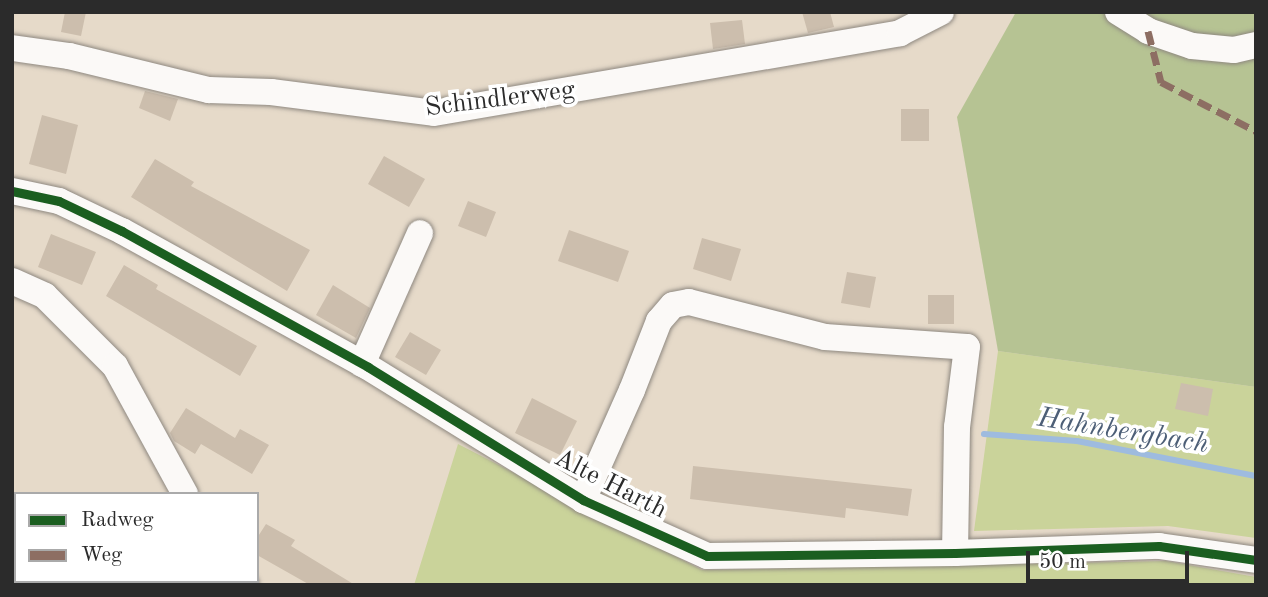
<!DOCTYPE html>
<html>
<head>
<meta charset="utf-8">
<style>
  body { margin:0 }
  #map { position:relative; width:1268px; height:597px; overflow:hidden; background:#e6dac9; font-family:"Old Standard TT",serif }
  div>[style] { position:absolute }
  .green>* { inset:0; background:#cad39a }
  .forest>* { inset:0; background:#b6c393 }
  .stream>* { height:6px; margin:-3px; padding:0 3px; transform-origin:3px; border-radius:3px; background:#9ebbdf }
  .building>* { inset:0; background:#ccbead }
  .roads { filter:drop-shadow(0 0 2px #8e8880) drop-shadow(0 0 2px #8e8880) }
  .minor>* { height:26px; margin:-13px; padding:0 13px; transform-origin:13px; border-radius:13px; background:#fbf9f7 }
  .quiet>* { height:7px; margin-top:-3.5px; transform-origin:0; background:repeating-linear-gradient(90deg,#8d6e63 0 14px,transparent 0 21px) }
  .cycleway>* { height:9px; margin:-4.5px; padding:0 4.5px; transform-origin:4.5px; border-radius:4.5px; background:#1b5e20 }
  span { translate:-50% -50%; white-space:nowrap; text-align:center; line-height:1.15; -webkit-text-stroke:7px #fff; paint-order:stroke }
  .street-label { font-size:26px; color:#2b2b2b }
  .water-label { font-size:28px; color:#4d5f77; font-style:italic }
  .frame { position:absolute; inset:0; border:14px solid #2b2b2b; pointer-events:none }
  .legend { position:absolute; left:14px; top:492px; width:245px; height:91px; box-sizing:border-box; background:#fff; border:2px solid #aaa; margin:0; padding:9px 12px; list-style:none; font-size:21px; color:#2b2b2b }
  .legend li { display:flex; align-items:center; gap:14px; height:35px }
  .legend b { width:35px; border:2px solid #aaa }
  .scale { position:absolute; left:1026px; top:551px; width:163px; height:32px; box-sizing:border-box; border:4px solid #2b2b2b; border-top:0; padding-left:9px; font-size:21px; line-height:24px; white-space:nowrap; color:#2b2b2b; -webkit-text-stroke:5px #fff; paint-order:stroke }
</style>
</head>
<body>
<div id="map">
  <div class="green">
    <i style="clip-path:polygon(998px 351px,1256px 387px,1256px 538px,1168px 526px,974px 531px)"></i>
    <i style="clip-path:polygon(458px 444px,702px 570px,1166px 561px,1256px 577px,1256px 585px,414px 585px)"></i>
  </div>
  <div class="forest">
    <i style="clip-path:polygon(1016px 12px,1256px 12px,1256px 387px,998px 351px,957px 117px)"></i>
  </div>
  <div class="stream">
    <i style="left:984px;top:434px;width:93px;rotate:4.3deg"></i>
    <i style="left:1077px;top:441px;width:182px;rotate:11.1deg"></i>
  </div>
  <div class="building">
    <i style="clip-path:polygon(65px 12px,86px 12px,81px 36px,61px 32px)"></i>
    <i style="clip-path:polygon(802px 12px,830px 12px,834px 27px,808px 33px)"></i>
    <i style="clip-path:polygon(742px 20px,745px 44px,713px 49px,710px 23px)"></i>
    <i style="clip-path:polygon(145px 91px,178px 99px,170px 121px,139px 108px)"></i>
    <i style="clip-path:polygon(901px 109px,929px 109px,929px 141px,901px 141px)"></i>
    <i style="clip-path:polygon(42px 115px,78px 125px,66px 174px,29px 164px)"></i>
    <i style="clip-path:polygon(384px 156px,425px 179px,409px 207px,368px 184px)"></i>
    <i style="clip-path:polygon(155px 159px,194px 182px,191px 186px,310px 250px,287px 291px,131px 197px)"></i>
    <i style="clip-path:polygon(468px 201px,496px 212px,486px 237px,458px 226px)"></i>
    <i style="clip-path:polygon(569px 230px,629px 251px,618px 282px,558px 261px)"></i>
    <i style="clip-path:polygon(51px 234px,96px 252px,82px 285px,38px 267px)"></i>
    <i style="clip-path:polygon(702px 238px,741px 249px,731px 281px,693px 269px)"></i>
    <i style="clip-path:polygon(124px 265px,158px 285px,156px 289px,257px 346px,240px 376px,106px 296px)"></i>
    <i style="clip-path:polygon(847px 272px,876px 277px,870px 308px,841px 303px)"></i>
    <i style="clip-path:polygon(333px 285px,370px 308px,356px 338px,316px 315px)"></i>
    <i style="clip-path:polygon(928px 295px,954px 295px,954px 324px,928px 324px)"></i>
    <i style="clip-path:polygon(410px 332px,441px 350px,426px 375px,395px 357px)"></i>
    <i style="clip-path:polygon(1181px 383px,1213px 389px,1208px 416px,1175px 409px)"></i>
    <i style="clip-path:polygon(532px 398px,577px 421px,560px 455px,515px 433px)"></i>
    <i style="clip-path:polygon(186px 408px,235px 438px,240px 429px,269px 445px,252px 474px,201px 444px,195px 454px,174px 441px,170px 433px)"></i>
    <i style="clip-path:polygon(693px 466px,912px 489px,908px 516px,846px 508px,845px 518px,690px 499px)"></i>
    <i style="clip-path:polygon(266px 524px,295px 540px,291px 546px,355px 585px,310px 585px,257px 555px,257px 538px)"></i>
  </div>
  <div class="roads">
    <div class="minor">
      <i style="left:1118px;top:12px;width:36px;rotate:32deg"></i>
      <i style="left:1148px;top:31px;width:46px;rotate:18.8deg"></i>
      <i style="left:1192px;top:46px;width:42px;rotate:5.4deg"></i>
      <i style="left:1234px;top:50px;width:23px;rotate:-13deg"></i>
      <i style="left:12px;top:48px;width:58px;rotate:8deg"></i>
      <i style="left:69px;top:56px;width:144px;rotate:13.7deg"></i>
      <i style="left:209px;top:90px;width:62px;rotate:1.8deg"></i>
      <i style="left:271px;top:92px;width:164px;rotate:7.3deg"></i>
      <i style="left:434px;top:113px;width:473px;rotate:-9.7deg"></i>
      <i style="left:900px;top:33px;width:46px;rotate:-27.1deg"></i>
      <i style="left:12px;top:191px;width:48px;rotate:12deg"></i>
      <i style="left:59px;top:201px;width:70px;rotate:25.5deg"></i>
      <i style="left:122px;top:231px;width:281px;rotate:28.9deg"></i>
      <i style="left:368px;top:367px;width:253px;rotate:31.7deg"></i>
      <i style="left:583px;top:500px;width:136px;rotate:24.3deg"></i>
      <i style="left:707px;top:556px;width:248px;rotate:-0.7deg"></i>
      <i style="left:955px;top:553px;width:204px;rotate:-2deg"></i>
      <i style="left:1159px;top:546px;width:98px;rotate:8.2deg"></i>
      <i style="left:12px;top:281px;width:36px;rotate:24deg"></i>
      <i style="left:45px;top:296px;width:99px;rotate:45deg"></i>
      <i style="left:115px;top:366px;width:146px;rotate:61.3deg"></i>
      <i style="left:362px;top:364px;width:143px;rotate:-66.1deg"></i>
      <i style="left:583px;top:500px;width:120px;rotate:-66deg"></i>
      <i style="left:632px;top:390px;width:74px;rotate:-68.6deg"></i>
      <i style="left:659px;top:321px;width:21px;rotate:-49deg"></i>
      <i style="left:673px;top:305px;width:16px;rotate:-11deg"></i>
      <i style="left:689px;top:302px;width:140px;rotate:14.4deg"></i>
      <i style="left:825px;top:337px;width:142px;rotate:4deg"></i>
      <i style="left:967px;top:347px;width:81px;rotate:97.1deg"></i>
      <i style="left:957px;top:427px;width:126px;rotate:90.9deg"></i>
      <i style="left:241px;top:581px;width:6px;rotate:45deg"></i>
    </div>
  </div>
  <div class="quiet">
    <i style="left:1148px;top:31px;width:53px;rotate:75.7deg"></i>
    <i style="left:1161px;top:82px;width:107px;rotate:27.3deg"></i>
  </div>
  <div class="cycleway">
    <i style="left:12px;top:191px;width:48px;rotate:12deg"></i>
    <i style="left:59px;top:201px;width:70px;rotate:25.5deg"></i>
    <i style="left:122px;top:231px;width:281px;rotate:28.9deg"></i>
    <i style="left:368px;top:367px;width:253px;rotate:31.7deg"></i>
    <i style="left:583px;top:500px;width:136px;rotate:24.3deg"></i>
    <i style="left:707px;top:556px;width:248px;rotate:-0.7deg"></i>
    <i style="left:955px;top:553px;width:204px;rotate:-2deg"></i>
    <i style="left:1159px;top:546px;width:98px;rotate:8.2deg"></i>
  </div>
  <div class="street-label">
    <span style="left:500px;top:100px;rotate:-7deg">Schindlerweg</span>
    <span style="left:610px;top:485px;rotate:27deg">Alte Harth</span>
  </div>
  <div class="water-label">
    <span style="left:1123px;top:432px;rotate:9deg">Hahnbergbach</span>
  </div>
  <div class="frame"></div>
  <ul class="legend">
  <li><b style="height:9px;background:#1b5e20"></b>Radweg</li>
  <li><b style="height:9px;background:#8d6e63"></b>Weg</li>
  </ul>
  <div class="scale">50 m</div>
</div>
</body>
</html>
